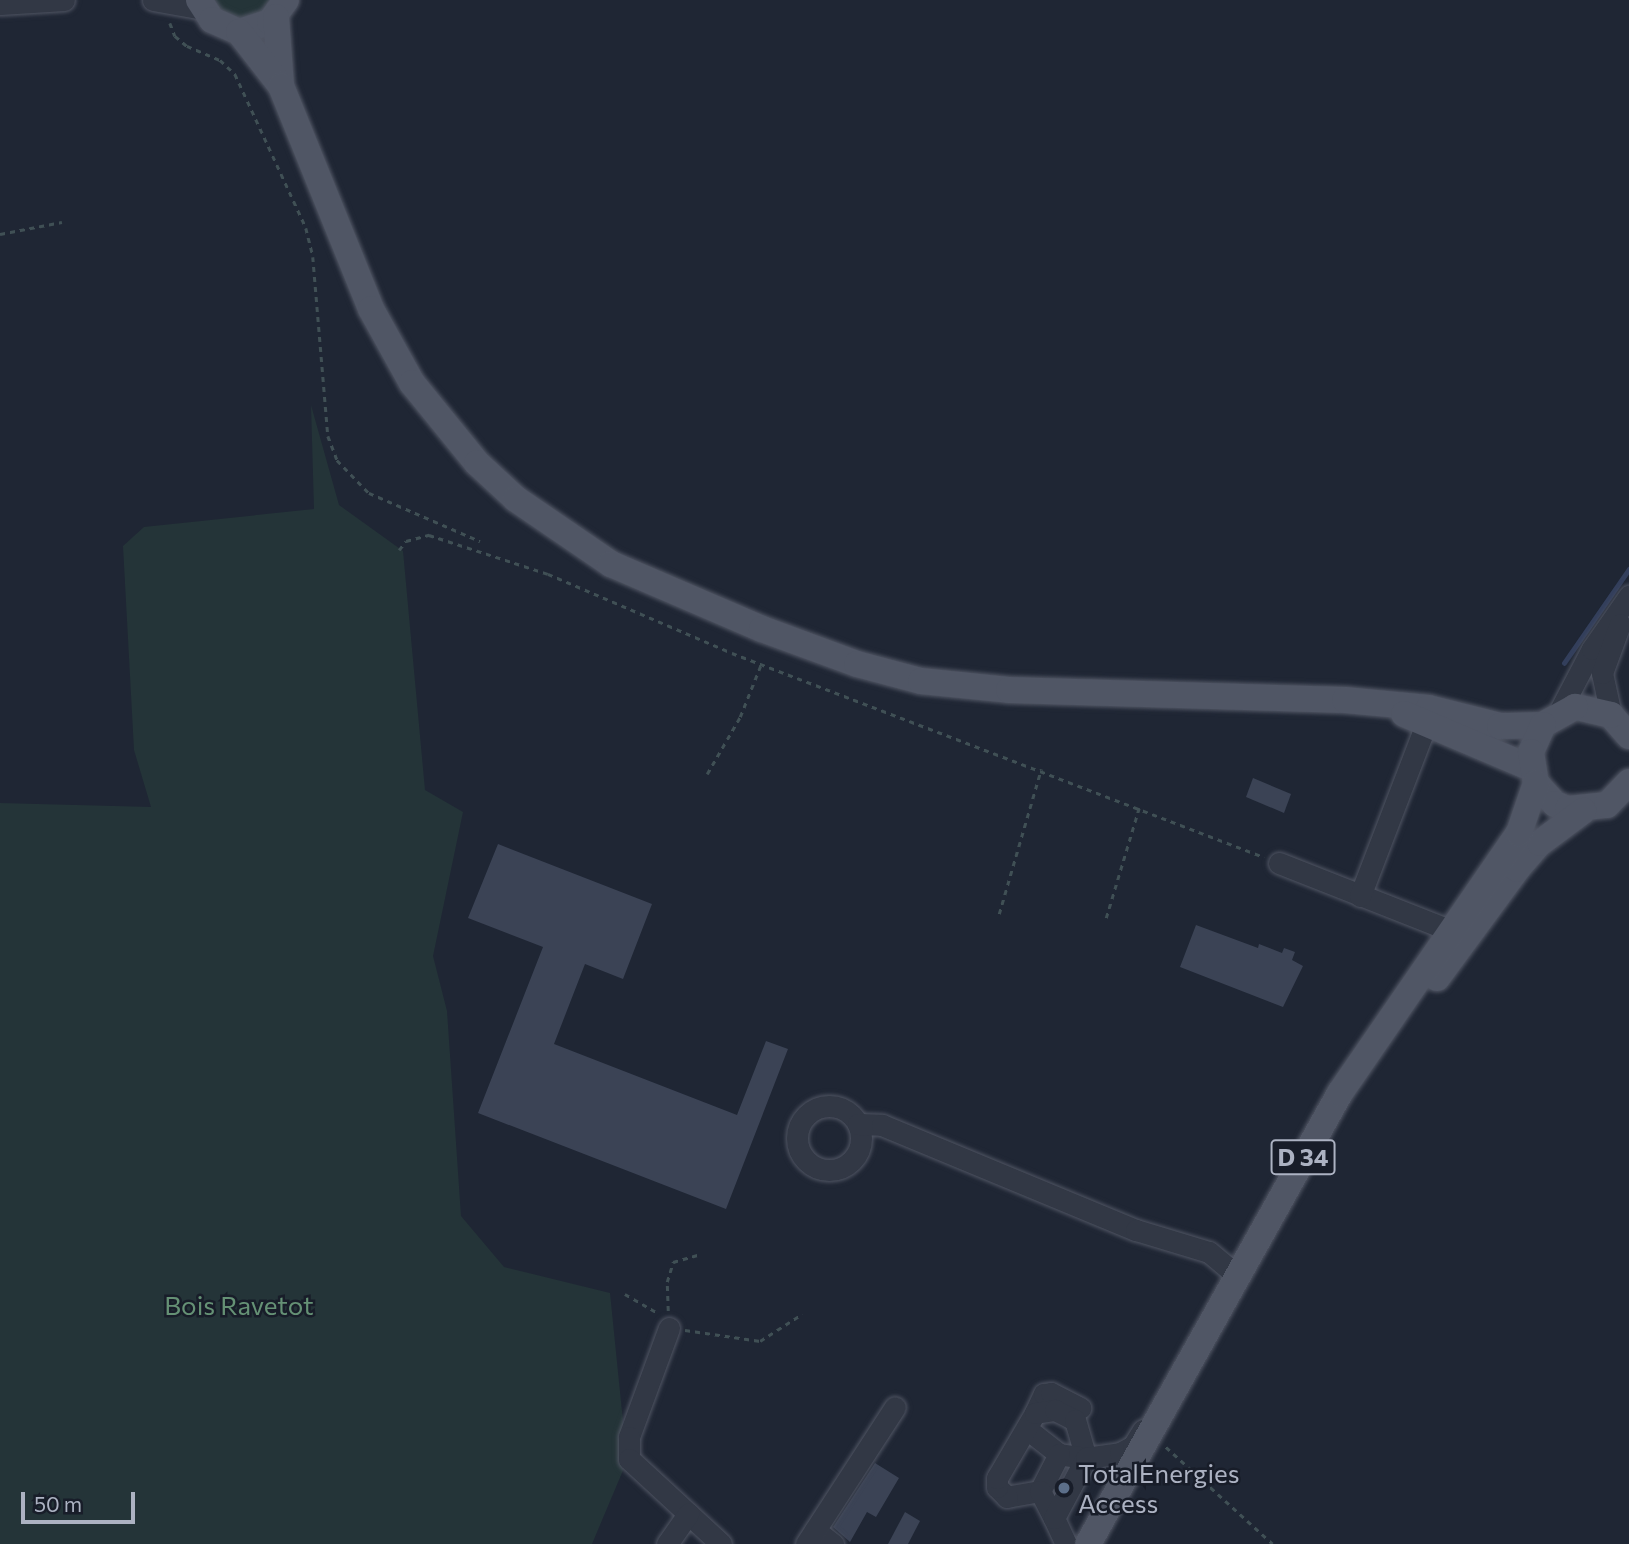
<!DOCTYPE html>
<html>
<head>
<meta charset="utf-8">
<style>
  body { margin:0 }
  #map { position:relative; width:1629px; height:1544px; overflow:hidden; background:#1f2634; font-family:Commissioner,sans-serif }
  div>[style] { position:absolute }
  .green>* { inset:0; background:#243438 }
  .stream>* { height:4.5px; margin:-2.25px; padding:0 2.25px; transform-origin:2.25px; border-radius:2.25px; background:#333f5c }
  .building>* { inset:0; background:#3b4355 }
  .path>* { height:2.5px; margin-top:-1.25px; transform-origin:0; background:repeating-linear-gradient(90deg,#405055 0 5px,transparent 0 10px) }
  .roads { filter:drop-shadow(0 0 2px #505563) drop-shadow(0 0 2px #505563) }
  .minor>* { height:21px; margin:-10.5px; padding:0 10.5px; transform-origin:10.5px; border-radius:10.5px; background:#323845 }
  .minor>.ring { margin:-10.5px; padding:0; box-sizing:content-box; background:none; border:21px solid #323845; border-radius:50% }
  .major>* { height:26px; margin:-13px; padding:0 13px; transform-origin:13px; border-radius:13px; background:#505665 }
  .dots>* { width:19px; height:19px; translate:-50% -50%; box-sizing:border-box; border:4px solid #181d29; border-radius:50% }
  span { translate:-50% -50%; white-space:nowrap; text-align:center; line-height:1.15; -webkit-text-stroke:5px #181d29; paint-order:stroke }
  .shield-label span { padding:2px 5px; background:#181d29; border:2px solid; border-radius:5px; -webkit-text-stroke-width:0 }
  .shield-label { font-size:24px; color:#acb2c2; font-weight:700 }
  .park-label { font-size:26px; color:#659175 }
  .poi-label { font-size:26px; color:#acb2c2 }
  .left { translate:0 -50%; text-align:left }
  .scale { position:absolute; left:21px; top:1492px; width:114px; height:32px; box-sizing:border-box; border:4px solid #acb2c2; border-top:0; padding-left:9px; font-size:21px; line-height:24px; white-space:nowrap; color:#acb2c2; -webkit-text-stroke:5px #181d29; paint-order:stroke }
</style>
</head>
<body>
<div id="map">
  <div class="green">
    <i style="clip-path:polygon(211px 0,272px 0,265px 10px,248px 20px,229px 18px)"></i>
    <i style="clip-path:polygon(311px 405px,339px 505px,403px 551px,425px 790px,463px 812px,433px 956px,447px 1011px,461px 1216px,504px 1267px,610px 1293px,627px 1461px,592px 1544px,0 1544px,0 803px,151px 807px,134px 750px,123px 546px,144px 527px,314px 509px)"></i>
  </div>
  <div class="stream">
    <i style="left:1564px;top:663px;width:114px;rotate:-55.3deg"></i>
  </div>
  <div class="building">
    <i style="clip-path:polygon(1253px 778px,1291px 794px,1284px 813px,1246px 797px)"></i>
    <i style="clip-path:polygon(498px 844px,652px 904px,623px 979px,585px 964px,554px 1044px,737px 1115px,766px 1041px,788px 1049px,726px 1209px,478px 1113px,543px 947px,468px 918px)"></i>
    <i style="clip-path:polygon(1196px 925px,1258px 948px,1259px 944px,1282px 953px,1284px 948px,1295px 952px,1292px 960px,1303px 966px,1283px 1007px,1180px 967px)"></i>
    <i style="clip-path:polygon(875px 1463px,899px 1478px,876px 1517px,867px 1512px,850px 1542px,833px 1527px)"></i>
    <i style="clip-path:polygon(905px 1512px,920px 1521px,908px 1544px,888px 1544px)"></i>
  </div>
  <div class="path">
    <i style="left:170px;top:23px;width:14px;rotate:69deg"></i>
    <i style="left:175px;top:36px;width:16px;rotate:40deg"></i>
    <i style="left:187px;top:46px;width:36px;rotate:23deg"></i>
    <i style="left:220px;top:60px;width:21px;rotate:43deg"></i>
    <i style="left:235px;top:74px;width:170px;rotate:65.2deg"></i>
    <i style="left:306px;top:228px;width:30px;rotate:76deg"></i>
    <i style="left:313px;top:257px;width:180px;rotate:85.2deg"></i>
    <i style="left:328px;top:436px;width:26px;rotate:69deg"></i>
    <i style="left:337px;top:460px;width:46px;rotate:45.9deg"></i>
    <i style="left:369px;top:493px;width:121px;rotate:23.4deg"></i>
    <i style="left:0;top:234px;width:63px;rotate:-11deg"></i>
    <i style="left:399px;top:550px;width:11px;rotate:-52deg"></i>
    <i style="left:406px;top:541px;width:24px;rotate:-15deg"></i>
    <i style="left:429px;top:535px;width:125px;rotate:18.1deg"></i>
    <i style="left:548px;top:574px;width:200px;rotate:23.2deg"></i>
    <i style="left:732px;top:653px;width:570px;rotate:20.98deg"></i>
    <i style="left:707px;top:774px;width:66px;rotate:-59.9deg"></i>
    <i style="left:740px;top:717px;width:59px;rotate:-68.2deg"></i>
    <i style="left:999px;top:914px;width:151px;rotate:-73.8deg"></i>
    <i style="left:1106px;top:918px;width:115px;rotate:-73.3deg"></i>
    <i style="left:625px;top:1294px;width:38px;rotate:30deg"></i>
    <i style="left:668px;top:1311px;width:29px;rotate:-92deg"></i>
    <i style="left:667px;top:1282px;width:21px;rotate:-73deg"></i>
    <i style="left:673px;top:1262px;width:29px;rotate:-16deg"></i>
    <i style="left:685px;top:1330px;width:76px;rotate:8.3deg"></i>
    <i style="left:760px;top:1341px;width:50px;rotate:-32.7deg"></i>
    <i style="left:1166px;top:1447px;width:144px;rotate:42.2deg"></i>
  </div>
  <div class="roads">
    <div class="minor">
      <i style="left:153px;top:0;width:51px;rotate:10.2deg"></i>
      <i style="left:0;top:4px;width:64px;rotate:-3.6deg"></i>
      <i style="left:1559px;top:712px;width:71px;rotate:-62.4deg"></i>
      <i style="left:1592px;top:649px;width:65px;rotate:-55.1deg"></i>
      <i style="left:1611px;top:715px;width:43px;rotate:-102.1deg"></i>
      <i style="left:1602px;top:673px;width:52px;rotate:-69.8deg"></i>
      <i style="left:1279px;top:863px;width:183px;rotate:21.5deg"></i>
      <i style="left:1360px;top:896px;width:184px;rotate:-69deg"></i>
      <i class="ring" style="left:797px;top:1106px;width:43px;height:43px"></i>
      <i style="left:858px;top:1124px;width:24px;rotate:2deg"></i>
      <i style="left:882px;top:1125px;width:275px;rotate:22.5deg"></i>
      <i style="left:1136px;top:1230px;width:76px;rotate:16.8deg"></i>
      <i style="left:1209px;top:1252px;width:35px;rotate:40deg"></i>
      <i style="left:669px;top:1328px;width:116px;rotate:110.2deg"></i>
      <i style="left:629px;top:1437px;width:22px;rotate:90deg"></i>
      <i style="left:629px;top:1459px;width:125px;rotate:42.7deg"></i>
      <i style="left:1035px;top:1413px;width:21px;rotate:-65deg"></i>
      <i style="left:1044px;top:1394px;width:7px;rotate:-8deg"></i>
      <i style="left:1051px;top:1393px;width:33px;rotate:27deg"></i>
      <i style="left:1027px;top:1429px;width:41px;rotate:38deg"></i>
      <i style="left:1040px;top:1491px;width:34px;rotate:170deg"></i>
      <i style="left:1007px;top:1497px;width:14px;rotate:-135deg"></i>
      <i style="left:997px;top:1487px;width:9px;rotate:-90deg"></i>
      <i style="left:997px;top:1478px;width:75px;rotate:-59.7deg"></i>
      <i style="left:1035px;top:1413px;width:20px;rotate:-9deg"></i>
      <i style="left:1055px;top:1410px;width:22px;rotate:27deg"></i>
      <i style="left:1075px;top:1420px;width:40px;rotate:74deg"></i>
      <i style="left:1086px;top:1458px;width:27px;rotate:-172deg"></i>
      <i style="left:1059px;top:1454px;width:42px;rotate:117.2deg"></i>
      <i style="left:1040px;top:1491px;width:30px;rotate:63deg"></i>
      <i style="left:815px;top:1530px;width:23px;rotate:38deg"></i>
      <i style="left:667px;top:1544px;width:37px;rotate:-55deg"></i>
      <i style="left:806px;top:1544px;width:163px;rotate:-57deg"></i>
      <i style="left:1066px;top:1544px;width:29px;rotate:-115deg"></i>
      <i style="left:1054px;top:1518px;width:68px;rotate:-61.9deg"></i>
      <i style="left:1086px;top:1458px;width:34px;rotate:-8deg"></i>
      <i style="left:1120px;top:1453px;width:15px;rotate:-28deg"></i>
      <i style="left:1133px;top:1446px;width:19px;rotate:-58deg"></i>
    </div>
    <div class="major">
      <i style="left:199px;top:0;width:24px;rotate:57deg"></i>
      <i style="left:212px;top:20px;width:30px;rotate:24deg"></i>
      <i style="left:239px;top:32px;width:33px;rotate:-18deg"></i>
      <i style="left:270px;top:22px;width:27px;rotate:-54deg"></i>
      <i style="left:276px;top:17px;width:68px;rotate:85.8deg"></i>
      <i style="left:239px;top:32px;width:68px;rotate:52.1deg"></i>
      <i style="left:281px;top:86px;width:240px;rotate:68deg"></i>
      <i style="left:371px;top:309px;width:85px;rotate:61deg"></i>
      <i style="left:412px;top:383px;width:103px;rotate:50.9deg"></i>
      <i style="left:477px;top:463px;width:53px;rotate:42.7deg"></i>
      <i style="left:516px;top:499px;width:115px;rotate:34.4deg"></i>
      <i style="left:611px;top:564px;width:164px;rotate:23.3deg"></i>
      <i style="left:762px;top:629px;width:101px;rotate:20.2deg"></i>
      <i style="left:857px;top:664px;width:66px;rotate:14.9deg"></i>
      <i style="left:921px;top:681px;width:88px;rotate:5.8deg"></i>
      <i style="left:1009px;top:690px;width:336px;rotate:1.7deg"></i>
      <i style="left:1345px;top:700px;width:84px;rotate:5.4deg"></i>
      <i style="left:1429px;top:708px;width:73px;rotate:14.2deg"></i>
      <i style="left:1500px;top:726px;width:43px;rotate:-1.3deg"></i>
      <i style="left:1404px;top:714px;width:138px;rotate:23deg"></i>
      <i style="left:1629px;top:736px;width:28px;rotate:-131deg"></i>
      <i style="left:1611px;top:715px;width:37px;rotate:-167deg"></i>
      <i style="left:1575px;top:707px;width:37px;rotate:151deg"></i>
      <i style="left:1543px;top:725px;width:30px;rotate:114deg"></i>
      <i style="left:1531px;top:752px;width:31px;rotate:81deg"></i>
      <i style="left:1536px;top:783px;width:28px;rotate:48deg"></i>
      <i style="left:1555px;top:804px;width:14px;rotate:21deg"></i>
      <i style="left:1568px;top:809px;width:39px;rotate:-6deg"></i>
      <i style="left:1607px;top:805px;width:32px;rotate:-46deg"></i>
      <i style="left:1437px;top:978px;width:135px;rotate:-53.7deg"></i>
      <i style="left:1517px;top:869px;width:35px;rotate:-49deg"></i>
      <i style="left:1540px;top:843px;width:54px;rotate:-36.7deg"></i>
      <i style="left:1088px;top:1544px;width:517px;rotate:-60.81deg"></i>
      <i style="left:1340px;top:1093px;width:316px;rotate:-55.5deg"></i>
      <i style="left:1519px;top:833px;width:53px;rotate:-71.2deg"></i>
    </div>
  </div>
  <div class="dots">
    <i style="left:1064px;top:1488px;background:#5c6f8a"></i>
  </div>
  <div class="shield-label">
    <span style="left:1303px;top:1157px">D 34</span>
  </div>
  <div class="park-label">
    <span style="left:239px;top:1305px">Bois Ravetot</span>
  </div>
  <div class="poi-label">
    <span class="left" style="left:1078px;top:1488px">TotalEnergies<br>Access</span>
  </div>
  <div class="scale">50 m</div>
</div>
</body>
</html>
